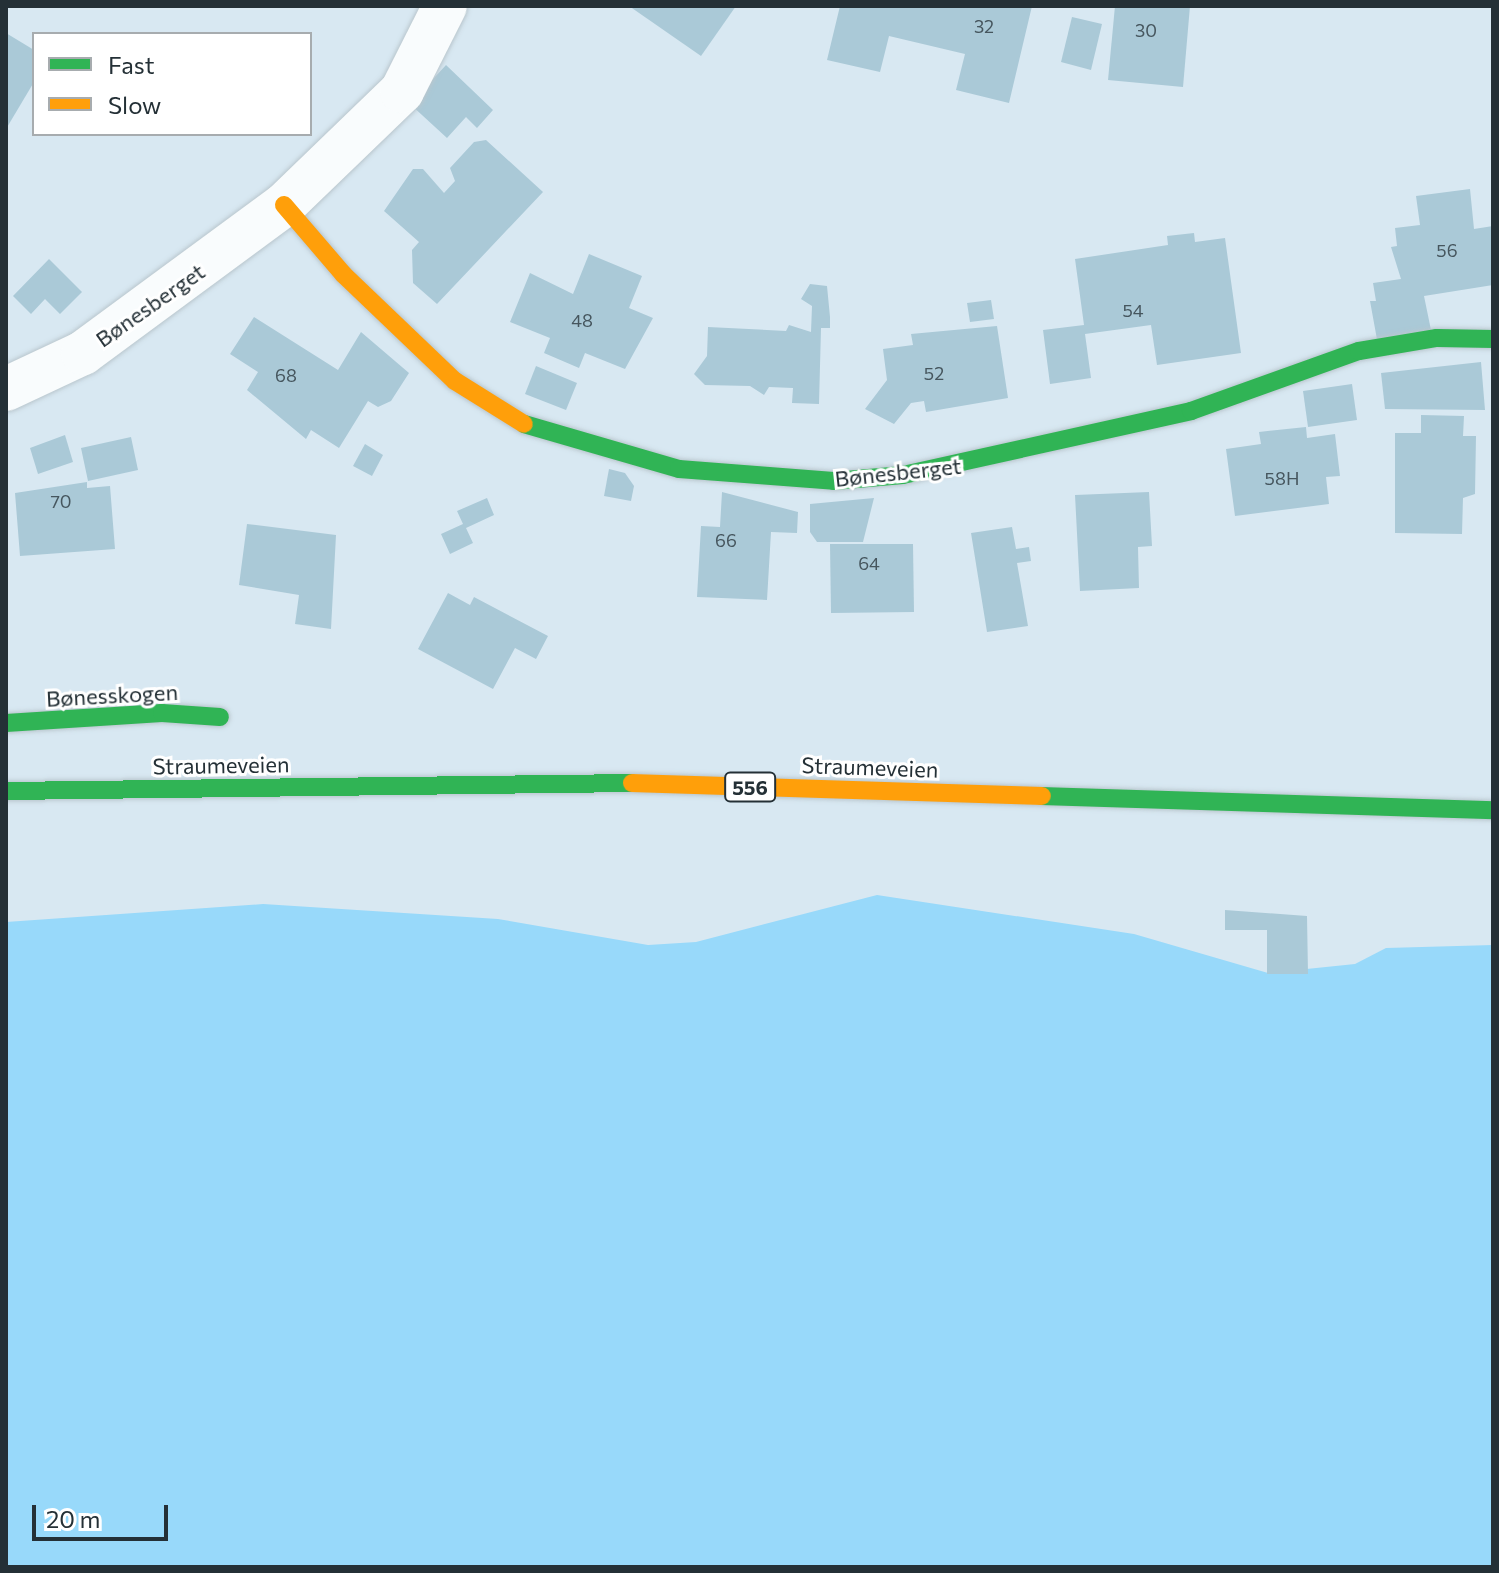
<!DOCTYPE html>
<html>
<head>
<meta charset="utf-8">
<style>
  body { margin:0 }
  #map { position:relative; width:1499px; height:1573px; overflow:hidden; background:#d8e8f2; font-family:Commissioner,sans-serif }
  div>[style] { position:absolute }
  .water>* { inset:0; background:#98d9fa }
  .building>* { inset:0; background:#aac9d7 }
  .roads { filter:drop-shadow(0 0 2px #b9c6cd) drop-shadow(0 0 2px #b9c6cd) }
  .street>* { height:44px; margin:-22px; padding:0 22px; transform-origin:22px; border-radius:22px; background:#f9fcfd }
  .fast>* { height:18px; margin:-9px; padding:0 9px; transform-origin:9px; border-radius:9px; background:#30b455 }
  .slow>* { height:18px; margin:-9px; padding:0 9px; transform-origin:9px; border-radius:9px; background:#ff9f0a }
  span { translate:-50% -50%; white-space:nowrap; text-align:center; line-height:1.15; -webkit-text-stroke:6px #fff; paint-order:stroke }
  .number-label { font-size:18px; color:#46565e }
  .number-label span { -webkit-text-stroke-width:0 }
  .shield-label span { padding:2px 6px; background:#fff; border:2px solid; border-radius:6px; -webkit-text-stroke-width:0 }
  .shield-label { font-size:20px; color:#243036; font-weight:700 }
  .street-label { font-size:22px; color:#243036 }
  .frame { position:absolute; inset:0; border:8px solid #243036; pointer-events:none }
  .legend { position:absolute; left:32px; top:32px; width:280px; height:104px; box-sizing:border-box; background:#fff; border:2px solid #a7acaf; margin:0; padding:10px 14px; list-style:none; font-size:24px; color:#243036 }
  .legend li { display:flex; align-items:center; gap:16px; height:40px }
  .legend b { width:40px; border:2px solid #a7acaf }
  .scale { position:absolute; left:32px; top:1505px; width:136px; height:36px; box-sizing:border-box; border:4px solid #243036; border-top:0; padding-left:10px; font-size:24px; line-height:28px; white-space:nowrap; color:#243036; -webkit-text-stroke:6px #fff; paint-order:stroke }
</style>
</head>
<body>
<div id="map">
  <div class="water">
    <i style="clip-path:polygon(877px 895px,1134px 934px,1268px 973px,1355px 964px,1386px 948px,1493px 945px,1493px 1567px,6px 1567px,6px 922px,263px 904px,498px 919px,648px 945px,696px 942px)"></i>
  </div>
  <div class="building">
    <i style="clip-path:polygon(629px 6px,736px 6px,701px 56px)"></i>
    <i style="clip-path:polygon(840px 6px,1032px 6px,1009px 103px,956px 90px,965px 54px,889px 36px,880px 72px,827px 60px)"></i>
    <i style="clip-path:polygon(1115px 6px,1190px 6px,1183px 87px,1108px 80px)"></i>
    <i style="clip-path:polygon(1072px 17px,1102px 24px,1091px 70px,1061px 62px)"></i>
    <i style="clip-path:polygon(6px 33px,34px 50px,34px 82px,6px 129px)"></i>
    <i style="clip-path:polygon(446px 65px,493px 110px,477px 128px,466px 117px,447px 138px,410px 104px)"></i>
    <i style="clip-path:polygon(486px 140px,543px 192px,437px 304px,413px 283px,412px 250px,419px 242px,384px 211px,413px 169px,423px 169px,444px 193px,455px 181px,450px 168px,474px 142px)"></i>
    <i style="clip-path:polygon(1470px 189px,1474px 229px,1493px 226px,1493px 285px,1424px 296px,1432px 335px,1378px 345px,1370px 301px,1376px 301px,1373px 283px,1401px 279px,1391px 247px,1397px 246px,1395px 228px,1420px 225px,1416px 196px)"></i>
    <i style="clip-path:polygon(1194px 233px,1195px 242px,1225px 238px,1241px 353px,1157px 365px,1151px 325px,1085px 334px,1091px 378px,1050px 384px,1043px 330px,1084px 325px,1075px 259px,1168px 245px,1167px 236px)"></i>
    <i style="clip-path:polygon(589px 254px,642px 276px,629px 308px,653px 318px,625px 369px,585px 353px,579px 368px,544px 353px,550px 338px,510px 322px,530px 273px,573px 294px)"></i>
    <i style="clip-path:polygon(49px 259px,82px 292px,60px 314px,45px 299px,31px 314px,13px 296px)"></i>
    <i style="clip-path:polygon(810px 284px,827px 286px,830px 317px,830px 328px,821px 328px,819px 404px,792px 403px,793px 388px,769px 387px,764px 395px,750px 386px,705px 385px,694px 374px,707px 356px,708px 327px,786px 331px,789px 325px,811px 332px,812px 306px,801px 299px)"></i>
    <i style="clip-path:polygon(991px 300px,994px 319px,970px 322px,967px 303px)"></i>
    <i style="clip-path:polygon(254px 317px,338px 370px,361px 332px,409px 373px,391px 401px,378px 407px,368px 401px,339px 448px,311px 430px,306px 439px,247px 390px,258px 372px,230px 354px)"></i>
    <i style="clip-path:polygon(997px 326px,1008px 398px,926px 412px,924px 401px,911px 403px,894px 424px,865px 409px,887px 380px,883px 349px,913px 345px,911px 334px)"></i>
    <i style="clip-path:polygon(1481px 362px,1485px 410px,1385px 409px,1381px 373px)"></i>
    <i style="clip-path:polygon(536px 366px,577px 383px,566px 410px,525px 394px)"></i>
    <i style="clip-path:polygon(1352px 384px,1357px 420px,1308px 427px,1303px 391px)"></i>
    <i style="clip-path:polygon(1421px 415px,1464px 416px,1463px 436px,1476px 436px,1475px 494px,1463px 498px,1462px 534px,1395px 533px,1395px 433px,1421px 433px)"></i>
    <i style="clip-path:polygon(1306px 427px,1307px 438px,1335px 434px,1340px 476px,1326px 477px,1329px 504px,1235px 516px,1226px 449px,1261px 444px,1259px 432px)"></i>
    <i style="clip-path:polygon(65px 435px,73px 462px,38px 474px,30px 448px)"></i>
    <i style="clip-path:polygon(131px 437px,138px 470px,88px 481px,81px 448px)"></i>
    <i style="clip-path:polygon(365px 444px,383px 455px,372px 476px,353px 466px)"></i>
    <i style="clip-path:polygon(609px 469px,625px 473px,634px 486px,631px 501px,604px 496px)"></i>
    <i style="clip-path:polygon(87px 482px,87px 488px,110px 486px,115px 549px,20px 556px,15px 493px)"></i>
    <i style="clip-path:polygon(722px 492px,798px 512px,797px 533px,771px 532px,767px 600px,697px 597px,701px 526px,720px 527px)"></i>
    <i style="clip-path:polygon(1149px 492px,1152px 546px,1138px 547px,1139px 588px,1080px 591px,1075px 495px)"></i>
    <i style="clip-path:polygon(487px 498px,494px 515px,466px 528px,473px 543px,450px 554px,441px 534px,463px 524px,457px 511px)"></i>
    <i style="clip-path:polygon(874px 498px,863px 542px,817px 542px,810px 532px,810px 504px)"></i>
    <i style="clip-path:polygon(247px 524px,336px 535px,331px 629px,295px 624px,299px 595px,239px 585px)"></i>
    <i style="clip-path:polygon(1012px 527px,1016px 549px,1029px 547px,1031px 561px,1017px 563px,1028px 626px,987px 632px,971px 533px)"></i>
    <i style="clip-path:polygon(830px 544px,913px 544px,914px 612px,831px 613px)"></i>
    <i style="clip-path:polygon(448px 593px,470px 605px,474px 597px,548px 636px,536px 659px,515px 648px,493px 689px,418px 649px)"></i>
    <i style="clip-path:polygon(1225px 910px,1307px 916px,1308px 974px,1267px 974px,1267px 930px,1225px 930px)"></i>
  </div>
  <div class="roads">
    <div class="street">
      <i style="left:6px;top:389px;width:85px;rotate:-25.1deg"></i>
      <i style="left:83px;top:353px;width:250px;rotate:-36.4deg"></i>
      <i style="left:284px;top:205px;width:164px;rotate:-44deg"></i>
      <i style="left:402px;top:91px;width:95px;rotate:-63.2deg"></i>
    </div>
    <div class="fast">
      <i style="left:524px;top:424px;width:161px;rotate:16.2deg"></i>
      <i style="left:679px;top:469px;width:155px;rotate:4.4deg"></i>
      <i style="left:834px;top:481px;width:69px;rotate:-5deg"></i>
      <i style="left:903px;top:475px;width:295px;rotate:-12.5deg"></i>
      <i style="left:1191px;top:411px;width:178px;rotate:-19.7deg"></i>
      <i style="left:1359px;top:351px;width:79px;rotate:-9.5deg"></i>
      <i style="left:1437px;top:338px;width:56px;rotate:1deg"></i>
      <i style="left:6px;top:723px;width:156px;rotate:-3.7deg"></i>
      <i style="left:162px;top:713px;width:58px;rotate:3.9deg"></i>
      <i style="left:6px;top:791px;width:626px;rotate:-0.73deg"></i>
      <i style="left:1042px;top:796px;width:451px;rotate:1.8deg"></i>
    </div>
    <div class="slow">
      <i style="left:284px;top:205px;width:92px;rotate:49.4deg"></i>
      <i style="left:344px;top:275px;width:153px;rotate:43.7deg"></i>
      <i style="left:455px;top:381px;width:81px;rotate:31.9deg"></i>
      <i style="left:632px;top:783px;width:410px;rotate:1.8deg"></i>
    </div>
  </div>
  <div class="number-label">
    <span style="left:984px;top:26px">32</span>
    <span style="left:1146px;top:30px">30</span>
    <span style="left:1447px;top:250px">56</span>
    <span style="left:1133px;top:310px">54</span>
    <span style="left:582px;top:320px">48</span>
    <span style="left:934px;top:373px">52</span>
    <span style="left:286px;top:375px">68</span>
    <span style="left:1282px;top:478px">58H</span>
    <span style="left:61px;top:501px">70</span>
    <span style="left:726px;top:540px">66</span>
    <span style="left:869px;top:563px">64</span>
  </div>
  <div class="shield-label">
    <span style="left:750px;top:787px">556</span>
  </div>
  <div class="street-label">
    <span style="left:150px;top:305px;rotate:-35deg">Bønesberget</span>
    <span style="left:898px;top:472px;rotate:-6deg">Bønesberget</span>
    <span style="left:112px;top:695px;rotate:-3deg">Bønesskogen</span>
    <span style="left:221px;top:765px;rotate:-1deg">Straumeveien</span>
    <span style="left:870px;top:767px;rotate:2deg">Straumeveien</span>
  </div>
  <div class="frame"></div>
  <ul class="legend">
  <li><b style="height:10px;background:#30b455"></b>Fast</li>
  <li><b style="height:10px;background:#ff9f0a"></b>Slow</li>
  </ul>
  <div class="scale">20 m</div>
</div>
</body>
</html>
